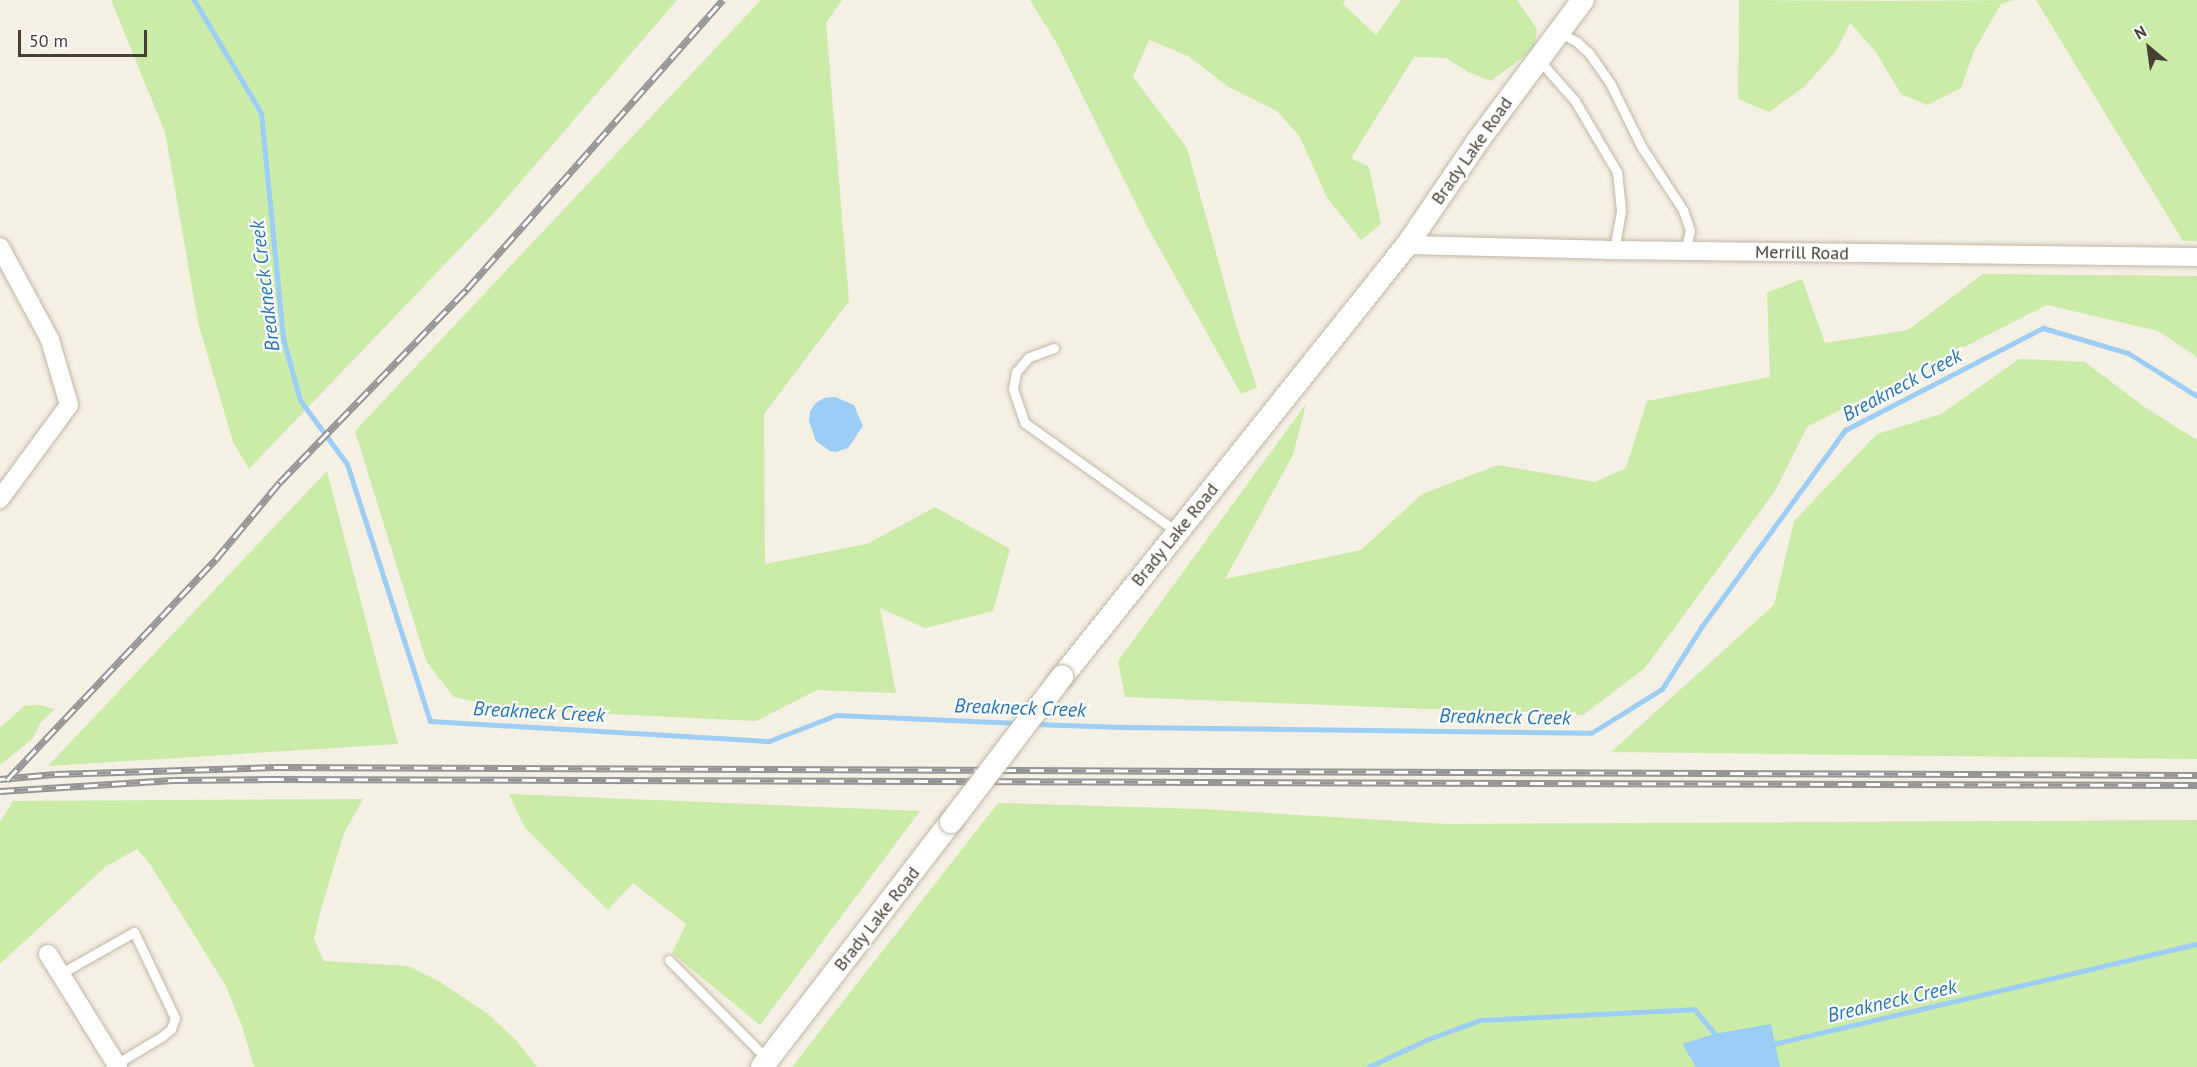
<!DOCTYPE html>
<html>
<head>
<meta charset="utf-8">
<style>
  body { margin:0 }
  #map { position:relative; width:2197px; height:1067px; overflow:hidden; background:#f4f0e4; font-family:"PT Sans",sans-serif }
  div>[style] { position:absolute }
  .green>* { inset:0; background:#cbeba9 }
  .water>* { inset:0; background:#9bcdf6 }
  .stream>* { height:5px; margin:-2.5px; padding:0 2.5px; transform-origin:2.5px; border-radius:2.5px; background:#9bcdf6 }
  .roads { filter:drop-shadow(0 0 2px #c0b8a6) drop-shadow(0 0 2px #c0b8a6) }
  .service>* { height:9px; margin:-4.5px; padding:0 4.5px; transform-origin:4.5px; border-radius:4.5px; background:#fff }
  .minor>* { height:18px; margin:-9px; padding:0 9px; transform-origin:9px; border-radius:9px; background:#fff }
  .tertiary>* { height:22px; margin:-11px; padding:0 11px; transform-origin:11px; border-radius:11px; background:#fff }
  .rail>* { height:7px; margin-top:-3.5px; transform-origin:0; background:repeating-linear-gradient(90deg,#fff 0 14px,#959595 0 28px); box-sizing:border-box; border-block:2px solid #959595 }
  .bridges { filter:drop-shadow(0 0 2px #c0b8a6) drop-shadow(0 0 2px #c0b8a6) }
  .tertiary-bridge>* { height:22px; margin:-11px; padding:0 11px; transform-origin:11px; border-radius:11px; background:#fff }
  span { translate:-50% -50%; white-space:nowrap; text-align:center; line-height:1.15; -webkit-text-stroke:4.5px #fff; paint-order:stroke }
  .street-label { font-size:18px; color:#464034 }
  .water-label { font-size:20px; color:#2574ba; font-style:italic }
  .north { position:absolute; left:2119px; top:18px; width:60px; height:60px; -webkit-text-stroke:4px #fff; paint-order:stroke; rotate:331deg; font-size:16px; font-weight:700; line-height:24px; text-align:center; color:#464034 }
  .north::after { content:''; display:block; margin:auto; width:21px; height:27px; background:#464034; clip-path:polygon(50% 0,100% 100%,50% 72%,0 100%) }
  .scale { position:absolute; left:18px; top:30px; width:129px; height:27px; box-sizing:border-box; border:3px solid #464034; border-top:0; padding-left:8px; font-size:18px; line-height:21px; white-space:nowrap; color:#464034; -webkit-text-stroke:4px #fff; paint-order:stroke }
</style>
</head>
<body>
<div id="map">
  <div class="green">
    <i style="clip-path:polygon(111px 0,677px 0,492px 215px,249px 469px,233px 442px,198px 322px,165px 132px)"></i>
    <i style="clip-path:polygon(761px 0,842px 0,826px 23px,849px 301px,764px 414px,765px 564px,867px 544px,935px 507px,1010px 549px,993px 611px,925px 628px,880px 608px,896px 693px,817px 690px,756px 721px,509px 709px,454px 697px,426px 661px,355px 431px)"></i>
    <i style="clip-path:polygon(1030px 0,1345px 0,1343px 4px,1376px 35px,1401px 0,1517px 0,1537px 29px,1534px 49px,1491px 81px,1468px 72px,1446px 58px,1414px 57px,1351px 158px,1369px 167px,1381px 224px,1361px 240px,1327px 198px,1300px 137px,1277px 111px,1227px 86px,1188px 56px,1149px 40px,1133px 77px,1187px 148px,1236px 325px,1257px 387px,1241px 394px,1147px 226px,1056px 42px)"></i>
    <i style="clip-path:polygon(1739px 0,1891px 1px,2014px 0,2001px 4px,1974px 51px,1961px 88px,1927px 105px,1901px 94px,1876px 52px,1850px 23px,1836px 51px,1804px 87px,1769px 112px,1738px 99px)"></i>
    <i style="clip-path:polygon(2036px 0,2197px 0,2197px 241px,2183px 241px)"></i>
    <i style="clip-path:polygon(1983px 274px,2197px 276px,2197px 357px,2158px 331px,2047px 305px,1807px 427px,1775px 491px,1645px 668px,1583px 715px,1125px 697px,1118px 661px,1306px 404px,1293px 455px,1225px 579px,1361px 550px,1422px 494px,1498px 465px,1595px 482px,1626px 468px,1647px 401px,1770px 377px,1767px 293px,1802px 279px,1825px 343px,1908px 330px)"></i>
    <i style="clip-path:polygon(2019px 359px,2085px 362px,2146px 408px,2197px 440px,2197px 759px,1611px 752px,1774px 605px,1794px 521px,1877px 434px,1941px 414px)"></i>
    <i style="clip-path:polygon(327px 471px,398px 744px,48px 766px)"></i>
    <i style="clip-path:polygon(39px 705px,55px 709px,41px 722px,32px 739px,0 765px,0 728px,24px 706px)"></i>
    <i style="clip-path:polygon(509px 794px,919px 811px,920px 811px,760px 1025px,672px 953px,686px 924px,633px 883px,608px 910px,525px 828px)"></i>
    <i style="clip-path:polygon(363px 799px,344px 833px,321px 909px,314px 939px,324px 961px,408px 966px,437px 980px,488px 1014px,516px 1040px,537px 1067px,254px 1067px,242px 1026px,226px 986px,150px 864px,137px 849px,105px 867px,0 964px,0 822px,13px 801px)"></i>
    <i style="clip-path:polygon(998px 803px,1202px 809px,1448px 824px,2197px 820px,2197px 1067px,792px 1067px)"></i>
  </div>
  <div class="water">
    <i style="clip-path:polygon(835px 397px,854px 405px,863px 426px,848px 448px,836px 452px,830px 451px,816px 441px,809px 421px,810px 411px,816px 403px,824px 398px)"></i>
    <i style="clip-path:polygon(1771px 1024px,1780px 1067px,1696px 1067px,1682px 1044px,1714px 1034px)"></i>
  </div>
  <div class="stream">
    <i style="left:194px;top:0;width:131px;rotate:59.3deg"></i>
    <i style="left:261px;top:113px;width:226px;rotate:84.4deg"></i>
    <i style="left:283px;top:338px;width:64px;rotate:74.7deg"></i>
    <i style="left:300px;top:400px;width:79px;rotate:53.7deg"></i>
    <i style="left:347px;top:464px;width:270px;rotate:72.1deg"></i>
    <i style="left:430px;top:721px;width:340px;rotate:3.4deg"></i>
    <i style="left:769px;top:741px;width:72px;rotate:-21.2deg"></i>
    <i style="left:836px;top:715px;width:182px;rotate:2.5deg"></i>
    <i style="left:1033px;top:724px;width:91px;rotate:1.9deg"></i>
    <i style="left:1124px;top:727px;width:467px;rotate:0.7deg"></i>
    <i style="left:1591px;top:733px;width:84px;rotate:-31.8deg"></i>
    <i style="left:1662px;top:689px;width:75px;rotate:-57.6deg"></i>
    <i style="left:1702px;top:626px;width:243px;rotate:-53.9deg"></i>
    <i style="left:1845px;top:430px;width:223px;rotate:-27.3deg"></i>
    <i style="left:2043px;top:328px;width:89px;rotate:16.4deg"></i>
    <i style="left:2128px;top:353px;width:81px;rotate:31.9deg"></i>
    <i style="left:1769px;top:1045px;width:440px;rotate:-13.3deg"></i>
    <i style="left:1368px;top:1067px;width:64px;rotate:-25deg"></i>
    <i style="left:1426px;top:1040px;width:58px;rotate:-20.3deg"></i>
    <i style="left:1480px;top:1020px;width:214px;rotate:-2.9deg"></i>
    <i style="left:1694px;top:1009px;width:38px;rotate:50deg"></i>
  </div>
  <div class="roads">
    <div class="service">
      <i style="left:1559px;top:32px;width:21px;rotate:29deg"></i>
      <i style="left:1577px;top:42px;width:16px;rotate:43deg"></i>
      <i style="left:1589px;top:53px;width:37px;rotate:55deg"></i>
      <i style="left:1610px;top:83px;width:70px;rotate:63.8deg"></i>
      <i style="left:1641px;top:146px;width:77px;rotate:56.7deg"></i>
      <i style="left:1683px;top:210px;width:21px;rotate:71deg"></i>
      <i style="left:1690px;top:230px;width:22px;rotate:103deg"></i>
      <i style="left:1539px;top:60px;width:55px;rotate:48.7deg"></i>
      <i style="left:1575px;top:101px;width:82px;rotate:59.4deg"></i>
      <i style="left:1617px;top:172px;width:39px;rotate:84deg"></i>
      <i style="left:1621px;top:211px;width:40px;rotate:100deg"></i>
      <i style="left:1054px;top:348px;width:27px;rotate:160deg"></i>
      <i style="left:1029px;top:357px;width:20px;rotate:131deg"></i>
      <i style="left:1016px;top:372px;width:17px;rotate:100deg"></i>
      <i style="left:1013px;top:389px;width:36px;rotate:71deg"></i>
      <i style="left:1025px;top:423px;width:187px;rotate:35.6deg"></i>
      <i style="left:669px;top:960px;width:141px;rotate:45.3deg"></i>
      <i style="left:60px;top:974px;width:85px;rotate:-29.6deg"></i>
      <i style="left:134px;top:932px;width:95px;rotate:64.5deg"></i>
      <i style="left:175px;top:1018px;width:12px;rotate:110deg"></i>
      <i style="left:171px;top:1029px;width:13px;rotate:141deg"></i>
      <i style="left:161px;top:1037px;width:52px;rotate:149deg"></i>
    </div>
    <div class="minor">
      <i style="left:1407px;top:245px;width:198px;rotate:1.4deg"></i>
      <i style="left:1605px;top:250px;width:592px;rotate:0.68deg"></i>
      <i style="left:0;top:247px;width:106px;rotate:61.7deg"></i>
      <i style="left:50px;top:340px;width:68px;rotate:73.7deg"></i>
      <i style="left:69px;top:405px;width:117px;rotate:126.3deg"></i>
      <i style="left:48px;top:954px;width:133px;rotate:58.2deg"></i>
    </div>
    <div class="tertiary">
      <i style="left:1062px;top:677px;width:553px;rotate:-51.39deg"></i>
      <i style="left:1407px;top:245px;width:130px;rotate:-55.7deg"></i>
      <i style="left:1480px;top:138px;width:172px;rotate:-53.3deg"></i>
      <i style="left:762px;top:1067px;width:309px;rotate:-52.4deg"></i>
    </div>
  </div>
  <div class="rail">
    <i style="left:0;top:779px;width:55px;rotate:-5.2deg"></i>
    <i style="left:55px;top:774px;width:219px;rotate:-1.8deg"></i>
    <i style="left:274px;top:767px;width:1923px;rotate:0.24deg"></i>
    <i style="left:7px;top:780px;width:304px;rotate:-46.6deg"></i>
    <i style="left:216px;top:559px;width:100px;rotate:-50.3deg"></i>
    <i style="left:280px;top:482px;width:269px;rotate:-45.9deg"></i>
    <i style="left:467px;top:289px;width:386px;rotate:-48.5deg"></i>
    <i style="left:0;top:791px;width:174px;rotate:-3.6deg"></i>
    <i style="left:174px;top:780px;width:96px;rotate:-0.6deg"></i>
    <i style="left:270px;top:779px;width:1927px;rotate:0.18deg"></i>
  </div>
  <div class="bridges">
    <div class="tertiary-bridge">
      <i style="left:951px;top:822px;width:183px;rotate:-52.6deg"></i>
    </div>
  </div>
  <div class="street-label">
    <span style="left:1472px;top:151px;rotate:-55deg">Brady Lake Road</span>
    <span style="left:1802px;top:253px;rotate:1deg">Merrill Road</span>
    <span style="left:1175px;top:535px;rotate:-51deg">Brady Lake Road</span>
    <span style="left:877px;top:919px;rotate:-52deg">Brady Lake Road</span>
  </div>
  <div class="water-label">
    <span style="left:265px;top:286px;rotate:-97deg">Breakneck Creek</span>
    <span style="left:1902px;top:385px;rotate:-28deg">Breakneck Creek</span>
    <span style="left:1020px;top:708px;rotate:2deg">Breakneck Creek</span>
    <span style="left:539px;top:712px;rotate:3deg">Breakneck Creek</span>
    <span style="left:1505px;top:717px;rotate:1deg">Breakneck Creek</span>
    <span style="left:1892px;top:1001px;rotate:-13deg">Breakneck Creek</span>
  </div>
  <div class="north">N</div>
  <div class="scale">50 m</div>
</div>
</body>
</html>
